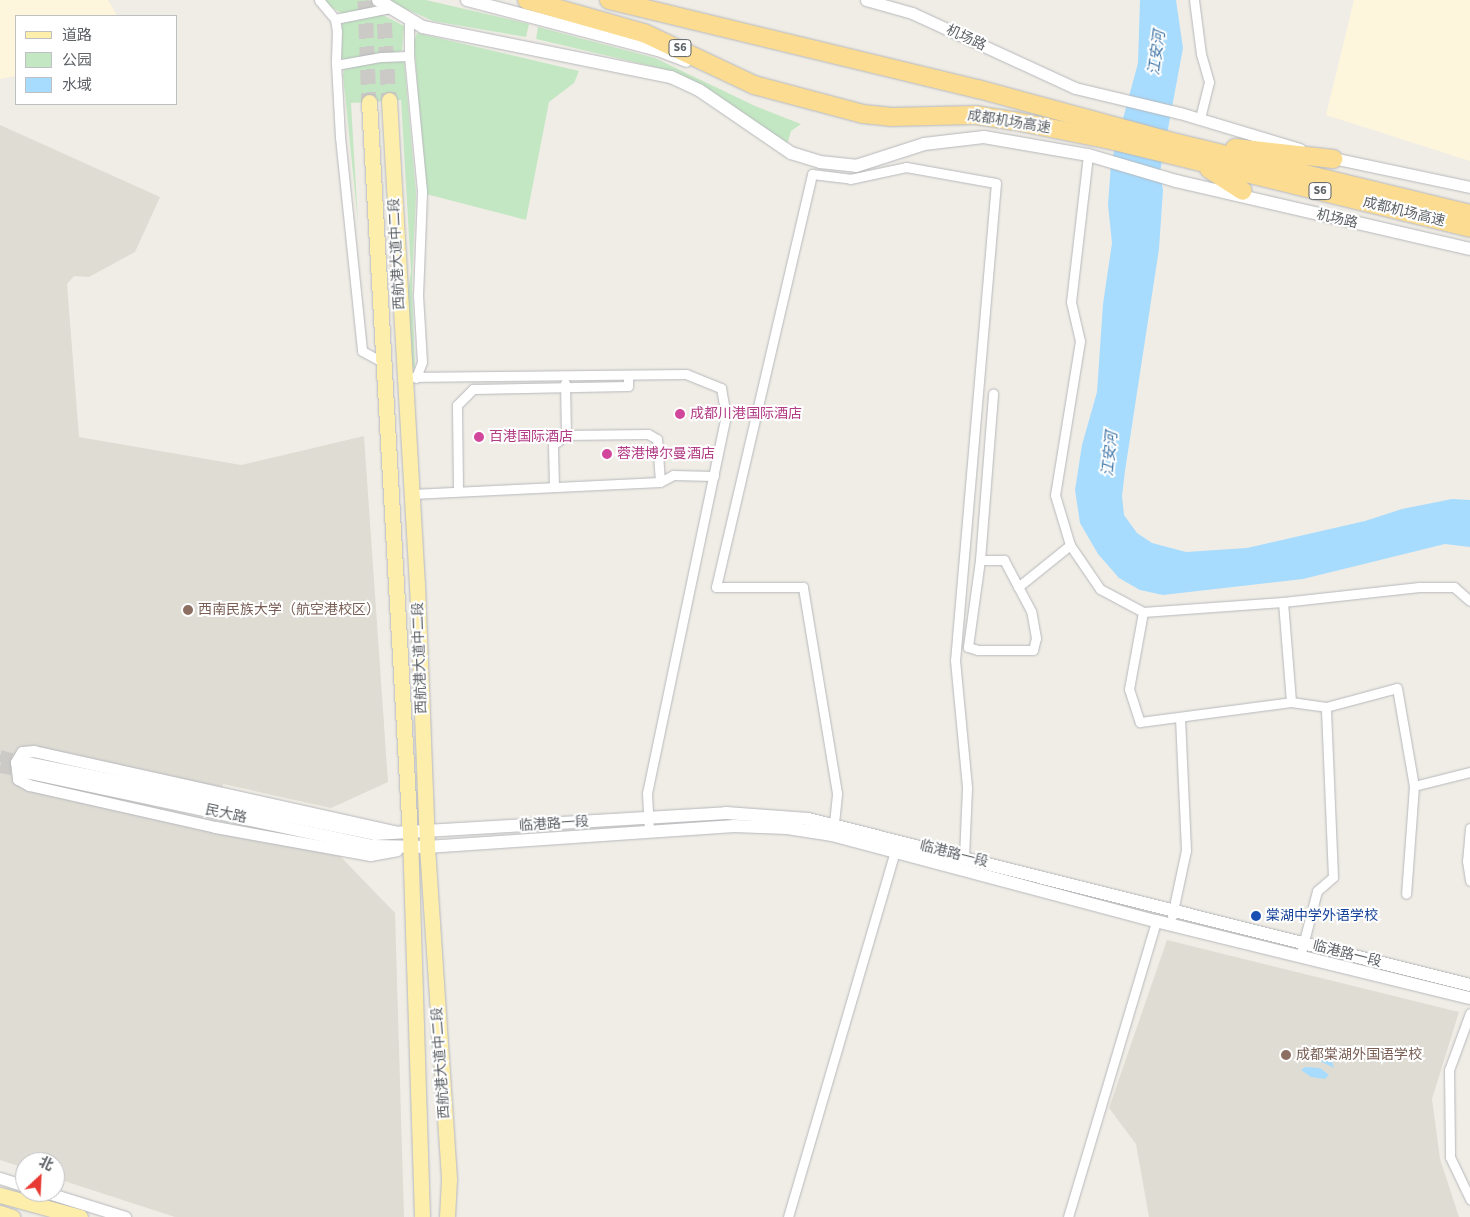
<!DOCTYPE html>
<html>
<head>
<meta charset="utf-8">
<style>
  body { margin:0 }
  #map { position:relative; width:1470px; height:1217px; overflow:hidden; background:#f0ede6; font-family:"Source Sans 3","Noto Sans SC",sans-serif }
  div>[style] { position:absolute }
  .commercial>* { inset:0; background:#fef5dd }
  .education>* { inset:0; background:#dfdcd4 }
  .green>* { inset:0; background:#c4e7c3 }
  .water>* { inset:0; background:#a7dcfe }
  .secondary-tunnel>* { height:12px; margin-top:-6px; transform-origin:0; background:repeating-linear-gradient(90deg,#cbcac6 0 12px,transparent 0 18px) }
  .primary-tunnel>* { height:15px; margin-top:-7.5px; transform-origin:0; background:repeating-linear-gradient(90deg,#cbcac6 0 15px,transparent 0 23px) }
  .roads { filter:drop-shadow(0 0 1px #b6b8bc) drop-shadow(0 0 1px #b6b8bc) }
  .minor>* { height:9px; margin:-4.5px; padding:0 4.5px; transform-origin:4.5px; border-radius:4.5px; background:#fff }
  .tertiary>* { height:11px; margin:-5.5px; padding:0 5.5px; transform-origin:5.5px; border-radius:5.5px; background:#fff }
  .secondary>* { height:12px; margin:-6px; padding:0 6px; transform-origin:6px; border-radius:6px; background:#fff }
  .primary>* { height:15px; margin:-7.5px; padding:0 7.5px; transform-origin:7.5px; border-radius:7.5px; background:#feeeac }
  .motorway>* { height:18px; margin:-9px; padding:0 9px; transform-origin:9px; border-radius:9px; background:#fcdc90 }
  .dots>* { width:14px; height:14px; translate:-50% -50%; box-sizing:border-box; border:2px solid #fff; border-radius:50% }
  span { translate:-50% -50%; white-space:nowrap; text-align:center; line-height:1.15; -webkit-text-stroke:4px #fff; paint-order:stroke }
  .shield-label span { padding:1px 4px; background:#fff; border:1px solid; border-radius:4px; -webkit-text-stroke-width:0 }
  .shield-label { font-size:12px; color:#5d6266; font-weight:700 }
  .street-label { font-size:14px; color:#5d6266 }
  .hotel-label { font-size:14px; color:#b23c85 }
  .left { translate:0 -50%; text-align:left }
  .education-label { font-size:14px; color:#785e54 }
  .transit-label { font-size:14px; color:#164399 }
  .water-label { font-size:15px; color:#4077a8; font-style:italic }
  .legend { position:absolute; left:15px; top:15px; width:162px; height:90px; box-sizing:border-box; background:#fff; border:1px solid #bec0c2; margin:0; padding:6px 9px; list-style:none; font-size:15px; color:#5d6266 }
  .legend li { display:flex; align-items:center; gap:10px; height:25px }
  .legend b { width:25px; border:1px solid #bec0c2 }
  .north { position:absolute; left:15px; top:1152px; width:50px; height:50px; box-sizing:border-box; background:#fff; border:1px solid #bec0c2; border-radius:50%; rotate:25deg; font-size:14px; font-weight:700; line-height:20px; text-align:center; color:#5d6266 }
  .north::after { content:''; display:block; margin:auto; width:18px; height:22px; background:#e83a33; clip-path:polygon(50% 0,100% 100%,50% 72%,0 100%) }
</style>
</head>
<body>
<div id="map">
  <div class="commercial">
    <i style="clip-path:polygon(0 0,108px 0,117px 16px,16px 16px,16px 76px,0 79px)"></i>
    <i style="clip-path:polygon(1354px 0,1470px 0,1470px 161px,1326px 115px)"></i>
  </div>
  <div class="education">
    <i style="clip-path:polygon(0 125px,160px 197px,135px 252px,89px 277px,74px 276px,67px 284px,79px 437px,241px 465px,364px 436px,388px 782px,331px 808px,223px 784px,219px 801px,29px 755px,24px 777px,216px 821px,214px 830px,340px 856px,395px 913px,404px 1217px,175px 1217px,55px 1178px,55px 1162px,25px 1162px,25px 1168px,0 1160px)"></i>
    <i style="clip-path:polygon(1167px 940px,1459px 1012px,1432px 1099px,1440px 1159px,1459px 1217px,1149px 1217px,1136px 1144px,1109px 1108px)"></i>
  </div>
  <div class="green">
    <i style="clip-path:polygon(321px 0,368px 0,375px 5px,344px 15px)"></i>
    <i style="clip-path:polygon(386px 0,426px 0,529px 24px,526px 37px,433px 21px)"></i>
    <i style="clip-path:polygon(379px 13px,404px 26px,402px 51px,346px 61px,341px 57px,342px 22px)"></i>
    <i style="clip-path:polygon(538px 27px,655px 58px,755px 106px,801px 124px,791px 131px,787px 145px,699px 86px,664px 69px,536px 39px)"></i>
    <i style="clip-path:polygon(417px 33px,579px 71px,574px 83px,549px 102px,526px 220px,426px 194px,414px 42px)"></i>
    <i style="clip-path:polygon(404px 60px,416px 193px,412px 283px,415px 368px,412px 366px,407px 300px,411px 271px,401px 100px,351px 103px,358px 223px,343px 75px,344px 67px,361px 62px)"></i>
  </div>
  <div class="water">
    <i style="clip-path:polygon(1140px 0,1176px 0,1183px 48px,1160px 172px,1163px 190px,1159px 249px,1125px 471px,1122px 496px,1124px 515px,1137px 533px,1152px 543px,1186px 552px,1247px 548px,1365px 521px,1402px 509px,1452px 499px,1470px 500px,1470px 547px,1445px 544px,1303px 579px,1163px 595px,1140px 590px,1119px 578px,1098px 554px,1080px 523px,1075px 490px,1082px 445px,1097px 392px,1103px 304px,1112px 243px,1108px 205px,1111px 163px,1138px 63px)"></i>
    <i style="clip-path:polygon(1314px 1051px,1331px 1058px,1334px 1068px,1318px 1060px,1300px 1059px)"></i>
    <i style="clip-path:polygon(1305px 1067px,1320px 1068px,1329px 1075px,1325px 1079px,1311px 1077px,1301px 1070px)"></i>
  </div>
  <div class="secondary-tunnel">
    <i style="left:0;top:756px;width:28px;rotate:15deg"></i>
    <i style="left:0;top:767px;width:25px;rotate:11deg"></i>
  </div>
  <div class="primary-tunnel">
    <i style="left:365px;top:0;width:102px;rotate:87.8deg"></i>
    <i style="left:383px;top:0;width:100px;rotate:86.6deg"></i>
  </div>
  <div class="roads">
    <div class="minor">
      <i style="left:319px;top:0;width:25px;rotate:50deg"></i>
      <i style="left:335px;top:19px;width:12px;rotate:81deg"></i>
      <i style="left:337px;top:31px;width:32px;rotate:92deg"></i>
      <i style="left:336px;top:63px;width:74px;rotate:86.9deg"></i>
      <i style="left:340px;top:137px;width:215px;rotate:84.1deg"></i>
      <i style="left:362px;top:351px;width:26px;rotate:28deg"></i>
      <i style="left:1194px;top:0;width:54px;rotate:82.6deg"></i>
      <i style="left:1201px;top:54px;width:29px;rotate:74deg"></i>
      <i style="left:1209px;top:82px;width:38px;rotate:104deg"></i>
      <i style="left:335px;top:19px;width:56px;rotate:-11.3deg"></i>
      <i style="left:409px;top:19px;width:37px;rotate:90deg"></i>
      <i style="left:409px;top:56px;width:137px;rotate:84.5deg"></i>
      <i style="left:422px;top:192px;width:103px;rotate:92.2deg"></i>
      <i style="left:418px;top:295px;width:67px;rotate:86.6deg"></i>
      <i style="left:422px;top:362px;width:17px;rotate:111deg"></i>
      <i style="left:336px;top:65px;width:46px;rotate:-10.1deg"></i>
      <i style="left:381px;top:57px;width:28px;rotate:-2deg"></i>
      <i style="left:1088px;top:155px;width:148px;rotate:96.6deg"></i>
      <i style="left:1071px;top:302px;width:40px;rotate:77deg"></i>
      <i style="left:1080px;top:341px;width:156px;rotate:99.2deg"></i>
      <i style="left:1055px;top:495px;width:52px;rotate:73.3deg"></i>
      <i style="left:1070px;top:545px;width:53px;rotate:55.7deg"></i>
      <i style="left:1100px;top:589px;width:49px;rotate:28.1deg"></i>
      <i style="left:1143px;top:612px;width:140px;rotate:-4.1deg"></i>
      <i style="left:1283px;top:602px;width:137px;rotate:-6.3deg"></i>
      <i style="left:1419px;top:587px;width:35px"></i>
      <i style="left:1454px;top:587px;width:21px;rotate:41deg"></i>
      <i style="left:405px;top:377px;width:281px;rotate:-0.6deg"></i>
      <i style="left:686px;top:374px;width:38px;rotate:22deg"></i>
      <i style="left:721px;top:388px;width:27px;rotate:80deg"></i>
      <i style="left:726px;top:415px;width:386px;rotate:101.8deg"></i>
      <i style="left:647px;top:793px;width:37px;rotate:87deg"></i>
      <i style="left:566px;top:435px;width:82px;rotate:-0.7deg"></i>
      <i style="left:648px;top:434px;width:10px;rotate:29deg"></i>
      <i style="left:657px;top:439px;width:43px;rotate:86deg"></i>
      <i style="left:554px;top:487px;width:42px;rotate:-91.4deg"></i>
      <i style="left:553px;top:445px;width:16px;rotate:-38deg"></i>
      <i style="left:566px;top:435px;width:52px;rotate:-91.1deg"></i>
      <i style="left:458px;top:490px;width:85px;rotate:-90.7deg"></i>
      <i style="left:457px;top:405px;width:23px;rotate:-45deg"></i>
      <i style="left:473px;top:389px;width:155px;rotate:-1.1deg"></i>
      <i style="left:628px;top:386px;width:11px;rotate:-90deg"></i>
      <i style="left:412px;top:494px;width:248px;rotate:-2.8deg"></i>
      <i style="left:660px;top:482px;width:15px;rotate:-28deg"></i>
      <i style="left:673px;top:475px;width:41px;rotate:1.4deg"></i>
      <i style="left:980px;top:560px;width:88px;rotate:97.9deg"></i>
      <i style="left:968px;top:647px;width:10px;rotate:17deg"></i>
      <i style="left:978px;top:650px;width:55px"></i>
      <i style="left:1033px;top:650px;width:12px;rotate:-76deg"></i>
      <i style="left:1036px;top:638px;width:27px;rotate:-100deg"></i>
      <i style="left:1031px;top:611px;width:58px;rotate:-117.9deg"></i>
      <i style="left:1004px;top:560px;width:24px;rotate:180deg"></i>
      <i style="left:980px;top:560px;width:167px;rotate:-85.5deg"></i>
      <i style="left:1018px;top:587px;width:67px;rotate:-38.9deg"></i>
      <i style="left:1283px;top:602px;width:100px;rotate:85.4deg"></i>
      <i style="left:1143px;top:612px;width:78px;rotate:100.3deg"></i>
      <i style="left:1129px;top:689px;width:35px;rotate:72deg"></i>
      <i style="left:1140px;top:722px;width:152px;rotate:-7.5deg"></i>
      <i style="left:1291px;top:702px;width:35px;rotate:8deg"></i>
      <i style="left:1326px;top:707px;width:73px;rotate:-15deg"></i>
      <i style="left:1397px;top:688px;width:99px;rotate:80.2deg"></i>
      <i style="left:1414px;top:786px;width:108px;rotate:94.2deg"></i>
      <i style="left:1414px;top:786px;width:58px;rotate:-14deg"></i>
      <i style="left:834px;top:823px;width:30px;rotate:-84deg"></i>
      <i style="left:837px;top:793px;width:209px;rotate:-99.4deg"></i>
      <i style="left:803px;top:587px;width:87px;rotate:180deg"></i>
      <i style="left:716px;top:587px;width:424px;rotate:-76.9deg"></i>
      <i style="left:812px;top:174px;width:38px;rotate:7deg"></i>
      <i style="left:850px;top:179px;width:57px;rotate:-12.1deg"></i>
      <i style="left:906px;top:167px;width:91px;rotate:10.1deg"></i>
      <i style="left:996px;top:183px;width:479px;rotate:94.9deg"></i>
      <i style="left:955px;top:660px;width:129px;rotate:84.6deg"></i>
      <i style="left:967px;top:788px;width:68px;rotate:92.5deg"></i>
      <i style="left:1470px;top:828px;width:33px;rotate:95deg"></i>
      <i style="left:1467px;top:861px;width:20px;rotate:81deg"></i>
      <i style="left:1172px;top:916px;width:67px;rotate:-78deg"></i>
      <i style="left:1186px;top:850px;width:132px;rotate:-92.6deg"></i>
      <i style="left:1302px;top:949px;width:60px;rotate:-75.5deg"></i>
      <i style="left:1317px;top:891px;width:21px;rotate:-41deg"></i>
      <i style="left:1333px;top:877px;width:170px;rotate:-92.4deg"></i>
      <i style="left:1470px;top:1013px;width:61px;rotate:110.2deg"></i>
      <i style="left:1449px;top:1070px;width:87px;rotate:89.3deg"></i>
      <i style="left:1450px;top:1157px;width:47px;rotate:64.5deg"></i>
      <i style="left:788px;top:1217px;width:384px;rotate:-73.7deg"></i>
      <i style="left:1068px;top:1217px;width:309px;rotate:-73.4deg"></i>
    </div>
    <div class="tertiary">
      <i style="left:866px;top:0;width:48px;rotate:15.8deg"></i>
      <i style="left:912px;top:13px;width:179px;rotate:24.7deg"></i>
      <i style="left:1075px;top:88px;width:108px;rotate:13.4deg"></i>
      <i style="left:1180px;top:113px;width:125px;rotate:16.7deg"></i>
      <i style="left:1328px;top:157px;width:145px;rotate:11.9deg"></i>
      <i style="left:394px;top:831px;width:369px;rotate:-167.5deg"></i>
      <i style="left:34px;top:751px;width:12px;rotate:175deg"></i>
      <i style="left:22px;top:752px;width:12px;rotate:121deg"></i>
      <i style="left:16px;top:762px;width:17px;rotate:83deg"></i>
      <i style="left:18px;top:779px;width:13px;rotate:29deg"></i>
      <i style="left:29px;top:785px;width:191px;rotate:12.7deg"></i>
      <i style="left:215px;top:827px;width:158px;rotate:10.2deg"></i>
      <i style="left:370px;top:855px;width:27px;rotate:-10deg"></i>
      <i style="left:0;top:1178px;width:26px;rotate:18deg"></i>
      <i style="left:45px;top:1192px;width:84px;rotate:17.4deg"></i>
    </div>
    <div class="secondary">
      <i style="left:378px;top:0;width:52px;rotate:31deg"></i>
      <i style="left:423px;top:27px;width:253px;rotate:11.4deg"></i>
      <i style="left:671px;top:77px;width:31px;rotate:25deg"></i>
      <i style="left:699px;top:90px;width:112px;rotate:34.4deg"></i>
      <i style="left:791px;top:153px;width:30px;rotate:17deg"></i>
      <i style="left:820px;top:162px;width:36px;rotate:6deg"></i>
      <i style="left:856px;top:166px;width:71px;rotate:-17.9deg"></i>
      <i style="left:924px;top:144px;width:60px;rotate:-6.7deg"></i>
      <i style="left:984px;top:137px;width:106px;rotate:9.8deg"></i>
      <i style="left:1088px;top:155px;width:92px;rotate:16.5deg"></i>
      <i style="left:1176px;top:181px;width:302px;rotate:13deg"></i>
      <i style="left:467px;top:0;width:197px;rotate:14.7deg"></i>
      <i style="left:658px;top:50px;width:30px;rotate:21deg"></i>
      <i style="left:27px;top:763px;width:355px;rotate:11.5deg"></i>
      <i style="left:375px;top:834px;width:352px;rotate:-3.4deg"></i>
      <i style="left:726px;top:813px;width:82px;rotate:4.2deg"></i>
      <i style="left:808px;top:819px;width:682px;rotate:14.08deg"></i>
      <i style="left:25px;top:772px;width:356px;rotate:12deg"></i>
      <i style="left:373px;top:846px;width:54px;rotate:1.1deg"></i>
      <i style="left:427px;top:847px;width:308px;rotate:-3.9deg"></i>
      <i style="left:734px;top:826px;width:53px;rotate:2.2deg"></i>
      <i style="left:787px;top:828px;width:46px;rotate:8.8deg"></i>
      <i style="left:832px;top:835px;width:335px;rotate:14.9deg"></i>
      <i style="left:1156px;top:921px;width:323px;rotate:13.8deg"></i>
    </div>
    <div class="primary">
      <i style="left:389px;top:100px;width:485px;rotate:86.7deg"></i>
      <i style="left:417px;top:584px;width:263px;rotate:87.8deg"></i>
      <i style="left:427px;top:847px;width:333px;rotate:86.2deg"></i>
      <i style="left:449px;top:1179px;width:38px;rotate:93deg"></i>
      <i style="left:369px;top:102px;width:734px;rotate:86.8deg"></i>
      <i style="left:410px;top:835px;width:382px;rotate:88.2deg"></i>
      <i style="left:0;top:1195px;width:83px;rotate:15.4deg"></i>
      <i style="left:0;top:1213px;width:13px;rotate:18deg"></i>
    </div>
    <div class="motorway">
      <i style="left:527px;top:0;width:122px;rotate:15.8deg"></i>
      <i style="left:644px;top:33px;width:122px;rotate:25.3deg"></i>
      <i style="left:754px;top:85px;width:113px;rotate:14.9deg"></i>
      <i style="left:863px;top:114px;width:27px;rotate:6deg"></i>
      <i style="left:890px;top:117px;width:86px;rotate:-1.3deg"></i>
      <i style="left:976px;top:115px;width:39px;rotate:9deg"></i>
      <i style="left:1015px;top:121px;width:97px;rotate:11.3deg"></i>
      <i style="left:1110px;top:140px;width:371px;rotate:13.7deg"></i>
      <i style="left:609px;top:0;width:380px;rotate:13.6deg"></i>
      <i style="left:978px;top:89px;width:206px;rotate:15.2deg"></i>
      <i style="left:1177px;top:143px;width:301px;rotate:13.6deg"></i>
      <i style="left:1235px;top:148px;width:99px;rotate:6.4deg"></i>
      <i style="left:1209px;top:169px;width:40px;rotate:32.9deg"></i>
    </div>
  </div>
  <div class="dots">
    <i style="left:680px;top:414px;background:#d1479c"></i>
    <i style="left:479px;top:437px;background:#d1479c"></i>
    <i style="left:607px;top:454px;background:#d1479c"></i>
    <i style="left:188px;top:610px;background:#8d6e63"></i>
    <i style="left:1256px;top:916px;background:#1a4fb4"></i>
    <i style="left:1286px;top:1055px;background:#8d6e63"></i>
  </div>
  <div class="shield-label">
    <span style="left:680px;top:48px">S6</span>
    <span style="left:1320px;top:191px">S6</span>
  </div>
  <div class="street-label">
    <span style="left:966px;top:38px;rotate:25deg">机场路</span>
    <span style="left:1009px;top:122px;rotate:9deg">成都机场高速</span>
    <span style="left:1404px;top:212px;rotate:14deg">成都机场高速</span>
    <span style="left:1337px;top:219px;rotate:13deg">机场路</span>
    <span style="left:397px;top:254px;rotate:-93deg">西航港大道中二段</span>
    <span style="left:420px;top:658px;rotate:-92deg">西航港大道中二段</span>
    <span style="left:226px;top:814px;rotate:12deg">民大路</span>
    <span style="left:554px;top:824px;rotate:-4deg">临港路一段</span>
    <span style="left:954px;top:854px;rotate:14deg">临港路一段</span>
    <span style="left:1347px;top:954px;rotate:14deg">临港路一段</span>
    <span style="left:441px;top:1063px;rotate:-94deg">西航港大道中二段</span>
  </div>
  <div class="hotel-label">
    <span class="left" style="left:690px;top:414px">成都川港国际酒店</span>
    <span class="left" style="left:489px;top:437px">百港国际酒店</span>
    <span class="left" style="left:617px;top:454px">蓉港博尔曼酒店</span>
  </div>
  <div class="education-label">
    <span class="left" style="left:198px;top:610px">西南民族大学（航空港校区）</span>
    <span class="left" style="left:1296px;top:1055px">成都棠湖外国语学校</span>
  </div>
  <div class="transit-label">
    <span class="left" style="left:1266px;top:916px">棠湖中学外语学校</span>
  </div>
  <div class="water-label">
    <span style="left:1157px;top:53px;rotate:-82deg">江安河</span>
    <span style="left:1110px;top:454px;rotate:-84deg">江安河</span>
  </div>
  <ul class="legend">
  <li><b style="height:6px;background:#feeeac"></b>道路</li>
  <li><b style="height:14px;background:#c4e7c3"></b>公园</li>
  <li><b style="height:14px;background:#a7dcfe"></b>水域</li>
  </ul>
  <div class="north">北</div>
</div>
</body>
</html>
